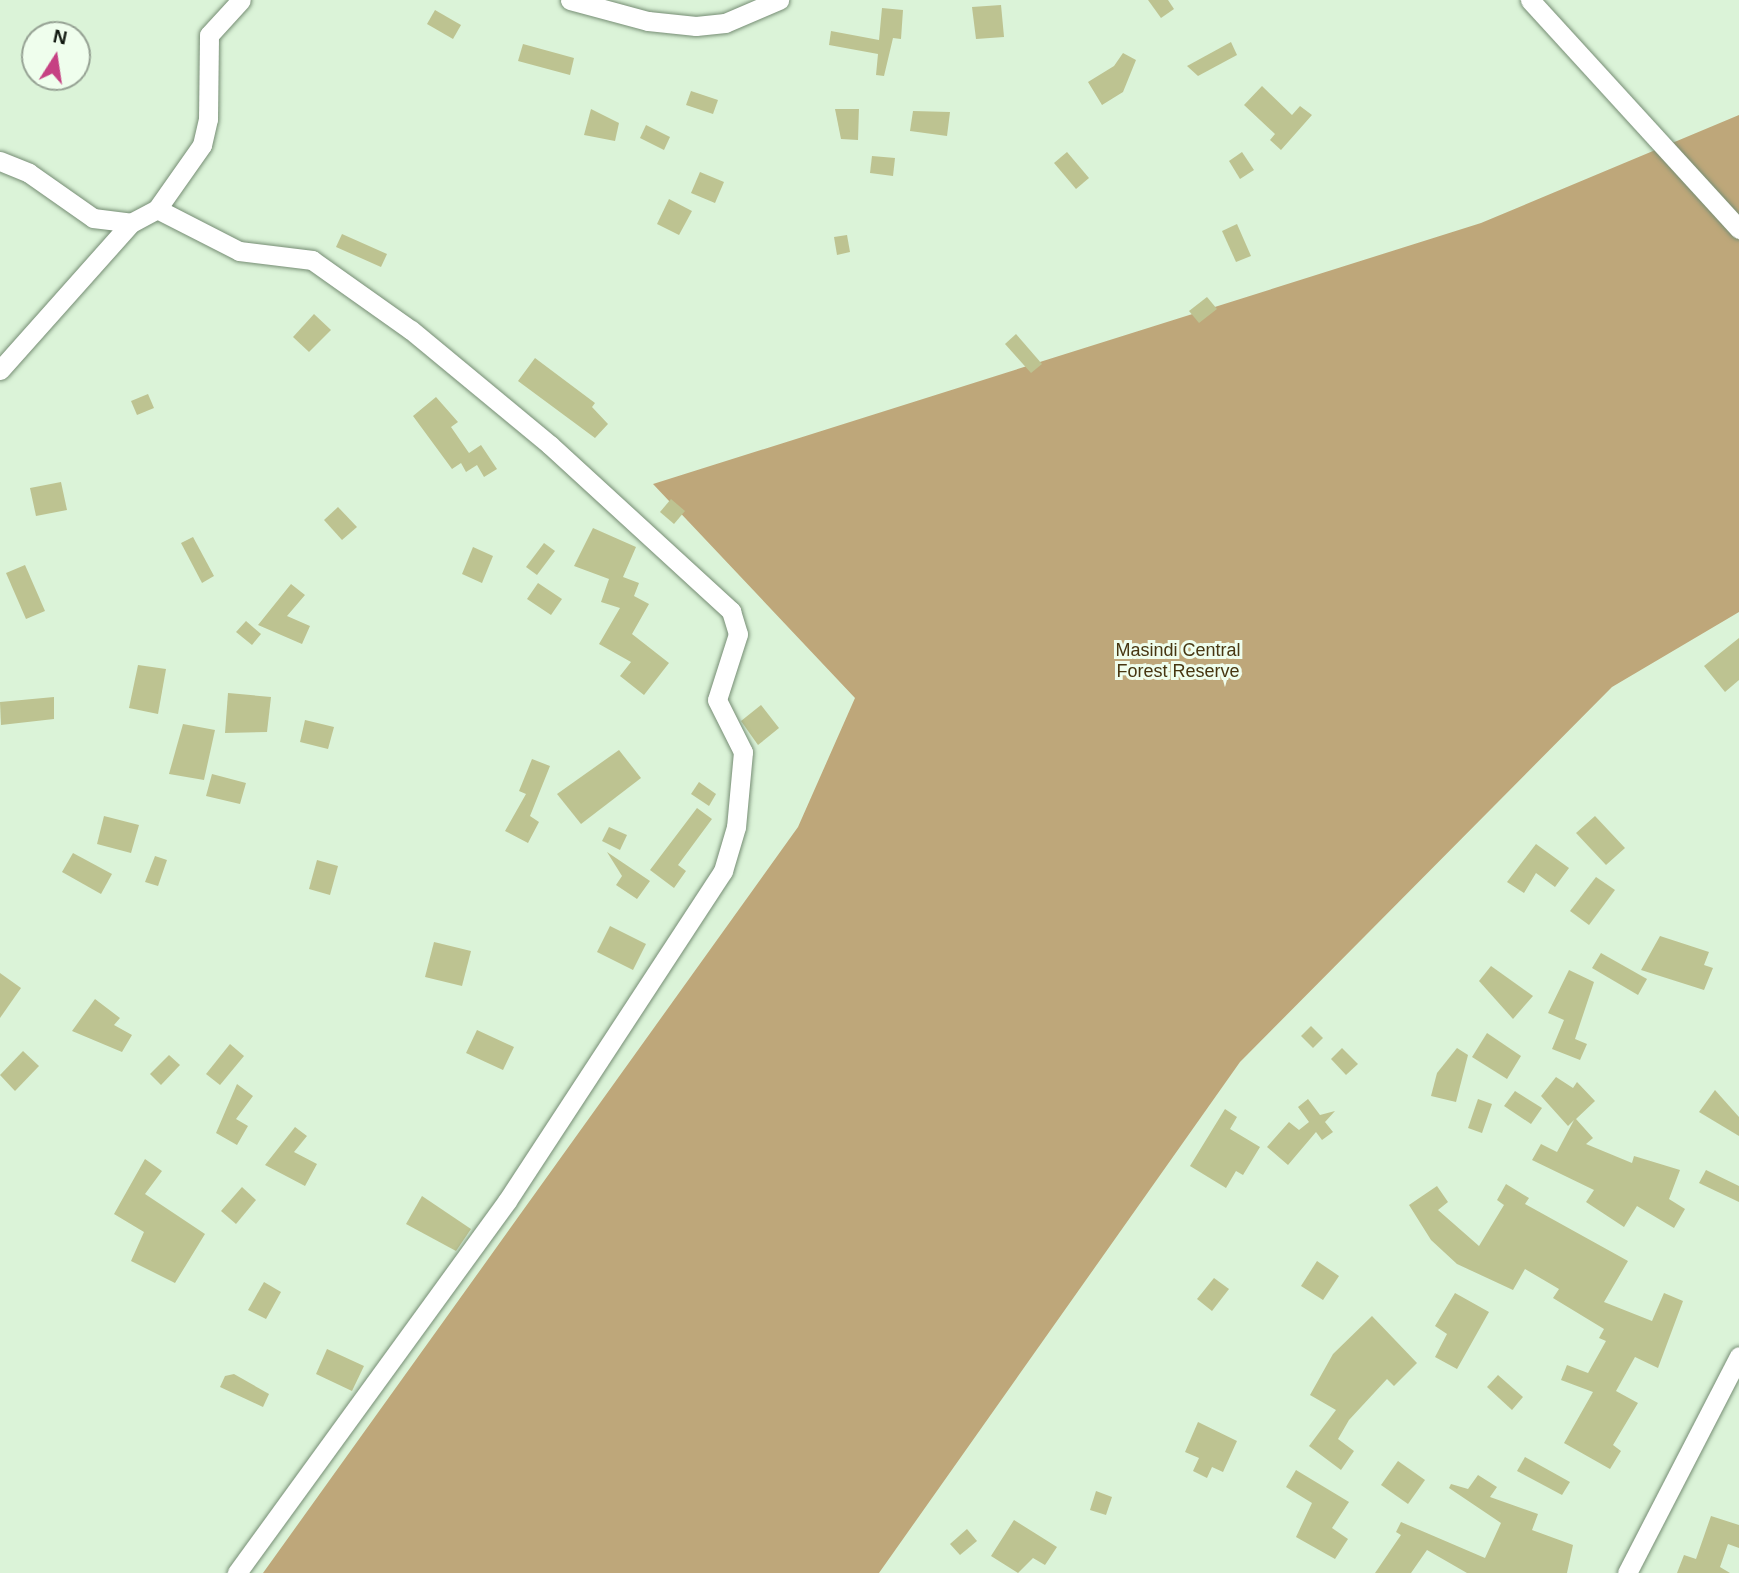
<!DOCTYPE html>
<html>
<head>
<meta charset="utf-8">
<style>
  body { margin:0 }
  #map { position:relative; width:1739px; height:1573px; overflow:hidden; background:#dbf3d8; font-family:Helvetica,sans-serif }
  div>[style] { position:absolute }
  .forest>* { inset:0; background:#bea77a }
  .building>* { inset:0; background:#bdc391 }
  .roads { filter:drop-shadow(0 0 2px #768d74) drop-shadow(0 0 2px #768d74) }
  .street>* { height:19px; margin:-9.5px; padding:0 9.5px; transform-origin:9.5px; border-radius:9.5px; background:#fff }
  span { translate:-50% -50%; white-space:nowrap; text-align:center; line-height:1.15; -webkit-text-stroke:6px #effeed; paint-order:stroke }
  .park-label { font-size:18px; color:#473611 }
  .north { position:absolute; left:21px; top:21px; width:70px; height:70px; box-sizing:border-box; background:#effeed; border:2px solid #96a294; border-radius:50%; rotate:12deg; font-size:19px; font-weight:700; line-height:28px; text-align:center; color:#10180f }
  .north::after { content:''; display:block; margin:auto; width:24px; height:32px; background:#c64183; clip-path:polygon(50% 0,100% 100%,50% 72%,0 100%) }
</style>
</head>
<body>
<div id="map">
  <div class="forest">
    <i style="clip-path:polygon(1739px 115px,1739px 612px,1612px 687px,1240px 1062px,879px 1573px,263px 1573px,798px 827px,855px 698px,653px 484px,1481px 223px)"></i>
  </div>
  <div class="building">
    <i style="clip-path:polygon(1148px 0,1168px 0,1174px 9px,1161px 18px)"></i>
    <i style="clip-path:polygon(1001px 5px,1004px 37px,976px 39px,972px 7px)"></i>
    <i style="clip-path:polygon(882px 8px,903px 10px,901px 39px,893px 38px,884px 76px,876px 75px,878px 54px,829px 45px,831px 31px,879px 40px)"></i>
    <i style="clip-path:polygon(435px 10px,461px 25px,453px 39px,427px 24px)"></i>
    <i style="clip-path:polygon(1231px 42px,1237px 55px,1198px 76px,1187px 66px)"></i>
    <i style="clip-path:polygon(523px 44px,574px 58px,570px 75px,518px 61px)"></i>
    <i style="clip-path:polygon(1123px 53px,1136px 60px,1123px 92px,1102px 105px,1088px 82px,1114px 66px)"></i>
    <i style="clip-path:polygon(1262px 86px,1292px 115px,1300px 106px,1312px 115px,1281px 150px,1270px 140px,1275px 134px,1244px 105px)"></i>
    <i style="clip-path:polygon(691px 91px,718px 100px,713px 114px,686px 105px)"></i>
    <i style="clip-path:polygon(591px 109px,619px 123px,615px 141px,584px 135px)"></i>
    <i style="clip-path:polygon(835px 109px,859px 109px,858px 140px,841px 139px)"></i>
    <i style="clip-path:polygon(913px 111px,950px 112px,947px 136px,910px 131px)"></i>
    <i style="clip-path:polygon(646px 125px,670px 137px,664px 150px,640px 138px)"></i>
    <i style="clip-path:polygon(1067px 152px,1089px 178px,1076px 189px,1054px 163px)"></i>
    <i style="clip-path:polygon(1242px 152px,1254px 170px,1240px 179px,1229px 161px)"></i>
    <i style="clip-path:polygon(872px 156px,895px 158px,893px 176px,870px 173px)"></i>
    <i style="clip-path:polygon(700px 172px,724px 182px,715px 203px,691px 193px)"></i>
    <i style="clip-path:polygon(669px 199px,692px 211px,679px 235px,657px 224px)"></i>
    <i style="clip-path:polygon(1237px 224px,1251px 256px,1236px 262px,1222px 231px)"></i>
    <i style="clip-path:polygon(342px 234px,387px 254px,381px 267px,336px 247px)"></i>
    <i style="clip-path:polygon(847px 235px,850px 252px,837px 255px,834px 237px)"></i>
    <i style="clip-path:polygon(1207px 297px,1217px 309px,1199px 323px,1189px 311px)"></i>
    <i style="clip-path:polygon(314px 314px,331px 330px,309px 352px,293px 337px)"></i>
    <i style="clip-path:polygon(1016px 334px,1042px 364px,1031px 373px,1005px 344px)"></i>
    <i style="clip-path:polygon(535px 358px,595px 403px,592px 407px,608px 424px,595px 438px,518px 381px)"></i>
    <i style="clip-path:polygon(148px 394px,154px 408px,137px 415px,131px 401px)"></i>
    <i style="clip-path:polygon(436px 397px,458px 422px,451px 427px,469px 453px,481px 445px,497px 469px,484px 477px,477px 465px,466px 472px,461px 463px,452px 469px,413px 416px)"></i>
    <i style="clip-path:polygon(61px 482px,67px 510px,36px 516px,30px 488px)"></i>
    <i style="clip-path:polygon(671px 499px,685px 511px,674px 524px,660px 512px)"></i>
    <i style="clip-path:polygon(338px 507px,357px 527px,342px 540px,324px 520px)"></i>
    <i style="clip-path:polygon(593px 528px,636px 547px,623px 577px,639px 583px,634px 596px,649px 604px,632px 634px,669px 663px,644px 695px,620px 676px,631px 662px,599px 644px,620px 608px,601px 602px,609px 579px,574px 566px)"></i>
    <i style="clip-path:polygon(193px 537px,214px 576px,202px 583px,181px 543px)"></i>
    <i style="clip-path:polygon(544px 543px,555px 551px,537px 575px,526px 567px)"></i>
    <i style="clip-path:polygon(473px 547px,493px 556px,482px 583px,462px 574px)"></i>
    <i style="clip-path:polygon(25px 565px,45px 611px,26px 619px,6px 573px)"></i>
    <i style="clip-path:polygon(538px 583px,562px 599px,551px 615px,527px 599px)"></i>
    <i style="clip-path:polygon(291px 584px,305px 595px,287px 616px,310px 626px,302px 644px,258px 625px)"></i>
    <i style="clip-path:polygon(246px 621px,261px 634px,252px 645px,236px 632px)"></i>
    <i style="clip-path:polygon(1739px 638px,1739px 680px,1725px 692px,1704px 666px)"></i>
    <i style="clip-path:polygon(138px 665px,166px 669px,158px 714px,129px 708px)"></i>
    <i style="clip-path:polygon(228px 693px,271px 697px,267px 732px,225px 733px)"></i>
    <i style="clip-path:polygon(54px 697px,54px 719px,1px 725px,0 702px)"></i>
    <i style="clip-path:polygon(761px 705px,779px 728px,758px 745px,741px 721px)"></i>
    <i style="clip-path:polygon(305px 720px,334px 727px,328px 749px,300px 742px)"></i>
    <i style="clip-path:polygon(183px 724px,215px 730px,204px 780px,169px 774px)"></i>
    <i style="clip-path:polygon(619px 750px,641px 778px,581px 824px,557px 794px)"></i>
    <i style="clip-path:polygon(532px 759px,550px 766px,530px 816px,539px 822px,528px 843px,505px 831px,526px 794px,519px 791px)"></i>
    <i style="clip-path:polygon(212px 774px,246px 783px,240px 804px,206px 796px)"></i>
    <i style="clip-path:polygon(699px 782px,716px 794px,709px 806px,691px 794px)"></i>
    <i style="clip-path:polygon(697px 808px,712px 819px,678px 865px,686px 871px,674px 888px,650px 870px)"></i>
    <i style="clip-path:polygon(104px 816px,139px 825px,131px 853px,97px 844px)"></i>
    <i style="clip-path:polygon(1595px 816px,1625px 848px,1606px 865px,1576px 833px)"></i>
    <i style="clip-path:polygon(609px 827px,627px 835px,620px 850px,602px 841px)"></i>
    <i style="clip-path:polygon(1536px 844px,1569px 868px,1555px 887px,1536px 873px,1524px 893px,1507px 882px)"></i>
    <i style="clip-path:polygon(607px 852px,650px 881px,637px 899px,616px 885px,622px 876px)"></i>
    <i style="clip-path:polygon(73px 853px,112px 874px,101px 894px,62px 872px)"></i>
    <i style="clip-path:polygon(155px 856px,167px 860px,158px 886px,145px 882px)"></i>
    <i style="clip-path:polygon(317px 860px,338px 866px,330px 895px,309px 889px)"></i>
    <i style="clip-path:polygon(1596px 877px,1615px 890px,1589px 925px,1570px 911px)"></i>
    <i style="clip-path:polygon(610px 926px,646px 944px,633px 970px,597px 952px)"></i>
    <i style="clip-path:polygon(1660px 936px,1709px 952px,1704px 965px,1713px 968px,1704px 990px,1641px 970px)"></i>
    <i style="clip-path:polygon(434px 942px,471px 951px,462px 986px,425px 977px)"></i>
    <i style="clip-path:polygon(1601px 953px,1647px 979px,1638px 995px,1592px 968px)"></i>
    <i style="clip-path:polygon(1491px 966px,1533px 996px,1513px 1019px,1479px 981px)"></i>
    <i style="clip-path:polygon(1569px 970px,1594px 982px,1575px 1039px,1587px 1044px,1580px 1060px,1552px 1049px,1564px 1020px,1548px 1013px)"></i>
    <i style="clip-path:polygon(0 973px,21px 988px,0 1018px)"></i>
    <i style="clip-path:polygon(95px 999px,120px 1018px,114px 1025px,132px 1035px,122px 1052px,72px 1031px)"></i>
    <i style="clip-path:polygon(1311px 1026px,1323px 1038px,1313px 1048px,1301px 1036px)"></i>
    <i style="clip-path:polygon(477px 1030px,514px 1047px,503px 1070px,466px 1053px)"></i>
    <i style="clip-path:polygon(1487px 1033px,1521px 1056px,1507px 1079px,1472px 1057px)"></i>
    <i style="clip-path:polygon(230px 1044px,244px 1056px,220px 1085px,206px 1074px)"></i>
    <i style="clip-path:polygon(1342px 1048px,1358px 1064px,1346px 1075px,1331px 1059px)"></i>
    <i style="clip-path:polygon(1457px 1048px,1468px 1055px,1456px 1102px,1431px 1096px,1437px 1073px)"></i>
    <i style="clip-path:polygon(23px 1051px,39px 1066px,15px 1091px,0 1075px)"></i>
    <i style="clip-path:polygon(169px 1055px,180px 1065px,161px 1085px,150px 1074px)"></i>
    <i style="clip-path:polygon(1556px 1077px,1573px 1088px,1577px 1082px,1595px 1101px,1576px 1119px,1593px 1138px,1586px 1144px,1632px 1163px,1634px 1156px,1680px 1170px,1669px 1199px,1685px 1209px,1674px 1228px,1637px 1206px,1624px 1227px,1586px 1202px,1594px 1190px,1532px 1160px,1541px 1144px,1557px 1152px,1574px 1120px,1568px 1126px,1541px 1096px)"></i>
    <i style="clip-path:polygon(237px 1084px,253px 1096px,236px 1119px,248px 1126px,237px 1145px,216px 1133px)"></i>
    <i style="clip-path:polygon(1715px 1090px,1739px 1117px,1739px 1136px,1699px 1112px)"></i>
    <i style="clip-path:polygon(1515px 1091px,1542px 1108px,1531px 1124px,1504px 1106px)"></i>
    <i style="clip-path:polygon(1308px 1099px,1320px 1115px,1335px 1111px,1325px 1122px,1333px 1132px,1322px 1140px,1316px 1132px,1288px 1165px,1267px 1147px,1289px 1122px,1299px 1130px,1309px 1122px,1298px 1107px)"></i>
    <i style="clip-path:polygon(1478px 1099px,1492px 1104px,1482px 1133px,1468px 1128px)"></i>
    <i style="clip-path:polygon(1225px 1109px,1237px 1117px,1230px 1129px,1260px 1147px,1243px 1175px,1236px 1171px,1226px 1188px,1190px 1166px)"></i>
    <i style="clip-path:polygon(295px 1127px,307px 1136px,294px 1152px,317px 1164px,305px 1186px,265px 1165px)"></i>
    <i style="clip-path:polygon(145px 1159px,162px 1171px,145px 1194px,205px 1234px,175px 1283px,131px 1261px,144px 1232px,114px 1214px)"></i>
    <i style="clip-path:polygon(1706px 1170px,1739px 1186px,1739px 1202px,1699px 1183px)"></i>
    <i style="clip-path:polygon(1506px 1184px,1529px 1198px,1525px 1204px,1628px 1261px,1604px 1302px,1652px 1321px,1664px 1293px,1683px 1301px,1658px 1368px,1635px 1357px,1616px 1391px,1638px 1403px,1613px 1445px,1621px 1451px,1610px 1469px,1564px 1443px,1593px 1392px,1561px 1380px,1567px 1365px,1588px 1373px,1606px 1341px,1599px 1338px,1604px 1329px,1553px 1298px,1559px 1289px,1525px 1269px,1513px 1290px,1457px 1264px,1431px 1240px,1409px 1205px,1437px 1186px,1448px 1202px,1438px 1210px,1479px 1246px,1504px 1205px,1497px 1200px)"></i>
    <i style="clip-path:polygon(242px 1187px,256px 1200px,236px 1224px,221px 1211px)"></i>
    <i style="clip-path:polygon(422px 1196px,471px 1229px,456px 1251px,406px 1224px)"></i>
    <i style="clip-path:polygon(1317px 1261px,1339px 1276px,1323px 1300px,1301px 1286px)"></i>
    <i style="clip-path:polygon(1214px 1278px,1229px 1289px,1212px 1311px,1197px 1299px)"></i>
    <i style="clip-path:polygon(264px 1282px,281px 1292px,266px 1319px,248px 1310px)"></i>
    <i style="clip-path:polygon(1455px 1293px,1489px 1312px,1457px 1369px,1435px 1357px,1447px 1334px,1435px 1326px)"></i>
    <i style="clip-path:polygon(1372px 1316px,1417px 1363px,1394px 1386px,1387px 1379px,1349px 1420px,1338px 1439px,1354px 1451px,1341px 1470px,1309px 1446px,1336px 1410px,1310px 1395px,1333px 1354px)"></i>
    <i style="clip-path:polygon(327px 1349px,364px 1366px,352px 1391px,316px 1374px)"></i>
    <i style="clip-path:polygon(234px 1374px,269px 1394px,263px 1407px,220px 1387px,225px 1376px)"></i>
    <i style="clip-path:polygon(1498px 1375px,1523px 1397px,1512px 1410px,1487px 1387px)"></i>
    <i style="clip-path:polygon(1198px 1422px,1237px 1441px,1223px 1472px,1212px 1467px,1207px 1478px,1193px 1471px,1199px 1458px,1185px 1452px)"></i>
    <i style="clip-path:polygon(1525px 1457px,1570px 1482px,1562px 1495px,1517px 1471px)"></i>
    <i style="clip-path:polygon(1398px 1461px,1425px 1480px,1408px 1504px,1381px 1485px)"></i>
    <i style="clip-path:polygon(1296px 1470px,1349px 1502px,1332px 1528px,1348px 1539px,1335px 1559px,1296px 1537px,1312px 1503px,1286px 1487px)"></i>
    <i style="clip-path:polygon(1478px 1475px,1497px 1487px,1490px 1497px,1538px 1514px,1532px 1530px,1573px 1545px,1567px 1573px,1467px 1573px,1427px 1550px,1411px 1573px,1375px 1573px,1401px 1535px,1396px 1532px,1401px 1522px,1485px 1558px,1501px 1523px,1449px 1488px,1451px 1484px,1468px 1489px)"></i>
    <i style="clip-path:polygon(1096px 1491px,1112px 1497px,1106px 1515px,1090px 1510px)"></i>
    <i style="clip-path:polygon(1711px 1516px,1739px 1525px,1739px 1548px,1728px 1544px,1720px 1567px,1730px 1573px,1677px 1573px,1684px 1555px,1696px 1559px)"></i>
    <i style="clip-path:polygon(1014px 1520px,1057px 1547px,1045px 1565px,1033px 1558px,1018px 1573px,991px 1556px)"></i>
    <i style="clip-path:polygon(967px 1529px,977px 1541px,960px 1555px,950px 1544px)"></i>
  </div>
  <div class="roads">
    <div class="street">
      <i style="left:570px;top:0;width:81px;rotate:15.1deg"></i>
      <i style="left:648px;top:21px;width:48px;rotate:5.9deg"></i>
      <i style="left:696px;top:26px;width:29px;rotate:-6deg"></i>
      <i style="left:725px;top:23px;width:59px;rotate:-23.1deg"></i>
      <i style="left:1530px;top:0;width:310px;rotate:47.6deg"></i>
      <i style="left:0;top:161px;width:31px;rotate:22deg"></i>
      <i style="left:29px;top:173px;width:78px;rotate:35.1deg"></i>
      <i style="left:93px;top:218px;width:38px;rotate:7deg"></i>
      <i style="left:157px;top:209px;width:78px;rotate:-54.9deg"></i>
      <i style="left:202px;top:145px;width:27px;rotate:-77deg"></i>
      <i style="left:208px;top:119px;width:84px;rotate:-89.3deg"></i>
      <i style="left:209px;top:35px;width:47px;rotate:-47.6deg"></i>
      <i style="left:0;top:370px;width:197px;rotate:-48.3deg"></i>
      <i style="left:131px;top:223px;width:30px;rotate:-28deg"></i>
      <i style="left:157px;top:209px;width:92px;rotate:27.1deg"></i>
      <i style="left:239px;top:251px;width:74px;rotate:7deg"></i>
      <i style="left:312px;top:260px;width:121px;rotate:35.3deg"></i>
      <i style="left:411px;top:330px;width:180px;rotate:39.6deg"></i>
      <i style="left:550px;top:445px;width:246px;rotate:42.5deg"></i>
      <i style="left:731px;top:611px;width:24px;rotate:73deg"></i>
      <i style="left:738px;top:634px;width:69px;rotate:107.7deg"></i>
      <i style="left:717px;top:700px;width:58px;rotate:63.4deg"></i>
      <i style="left:743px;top:752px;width:75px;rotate:95.3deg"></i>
      <i style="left:736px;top:827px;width:46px;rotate:106.5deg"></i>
      <i style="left:723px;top:871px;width:394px;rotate:123.2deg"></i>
      <i style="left:507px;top:1201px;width:460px;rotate:126deg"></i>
      <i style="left:1627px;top:1573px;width:244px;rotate:-62.7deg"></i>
    </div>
  </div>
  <div class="park-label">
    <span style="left:1178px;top:661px">Masindi Central<br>Forest Reserve</span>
  </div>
  <div class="north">N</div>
</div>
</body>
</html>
